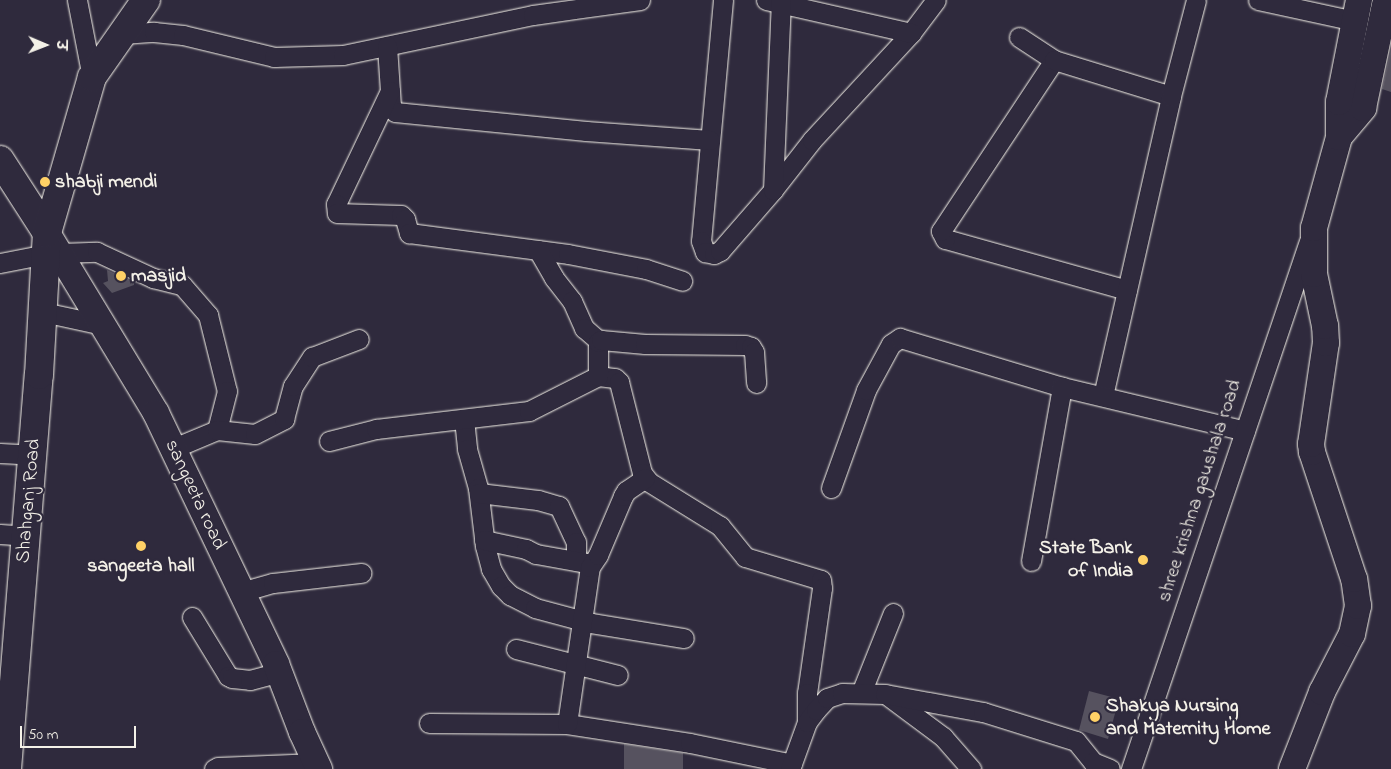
<!DOCTYPE html>
<html>
<head>
<meta charset="utf-8">
<style>
  body { margin:0 }
  #map { position:relative; width:1391px; height:769px; overflow:hidden; background:#2f2a3d; font-family:"Indie Flower","Playpen Sans Deva",sans-serif }
  div>[style] { position:absolute }
  .building>* { inset:0; background:#56525f }
  .roads { filter:drop-shadow(0 0 1px #f4f1e8) drop-shadow(0 0 1px #f4f1e8) }
  .street>* { height:19px; margin:-9.5px; padding:0 9.5px; transform-origin:9.5px; border-radius:9.5px; background:#2f2a3d }
  .secondary>* { height:26px; margin:-13px; padding:0 13px; transform-origin:13px; border-radius:13px; background:#2f2a3d }
  .primary>* { height:28px; margin:-14px; padding:0 14px; transform-origin:14px; border-radius:14px; background:#2f2a3d }
  .dots>* { width:14px; height:14px; translate:-50% -50%; box-sizing:border-box; border:2px solid #2f2a3d; border-radius:50% }
  span { translate:-50% -50%; white-space:nowrap; text-align:center; line-height:1.15; -webkit-text-stroke:4.5px #2f2a3d; paint-order:stroke }
  .poi-label { font-size:20px; color:#f4f1e8; font-weight:700 }
  .left { translate:0 -50%; text-align:left }
  .right { translate:-100% -50%; text-align:right }
  .street-label { font-size:20px; color:#f4f1e8 }
  .north { position:absolute; left:20px; top:20px; width:50px; height:50px; -webkit-text-stroke:4px #2f2a3d; paint-order:stroke; rotate:91deg; font-size:14px; font-weight:700; line-height:20px; text-align:center; color:#f4f1e8 }
  .north::after { content:''; display:block; margin:auto; width:18px; height:22px; background:#f4f1e8; clip-path:polygon(50% 0,100% 100%,50% 72%,0 100%) }
  .scale { position:absolute; left:20px; top:726px; width:116px; height:22px; box-sizing:border-box; border:2px solid #f4f1e8; border-top:0; padding-left:6px; font-size:15px; line-height:18px; white-space:nowrap; color:#f4f1e8; -webkit-text-stroke:4px #2f2a3d; paint-order:stroke }
</style>
</head>
<body>
<div id="map">
  <div class="building">
    <i style="clip-path:polygon(1391px 49px,1391px 92px,1382px 89px)"></i>
    <i style="clip-path:polygon(107px 270px,134px 282px,134px 285px,112px 293px,103px 283px,108px 281px)"></i>
    <i style="clip-path:polygon(1089px 691px,1119px 699px,1108px 739px,1079px 730px)"></i>
    <i style="clip-path:polygon(624px 744px,683px 753px,683px 769px,624px 769px)"></i>
  </div>
  <div class="roads">
    <div class="street">
      <i style="left:77px;top:0;width:78px;rotate:79deg"></i>
      <i style="left:723px;top:0;width:242px;rotate:95.2deg"></i>
      <i style="left:701px;top:241px;width:12px;rotate:70deg"></i>
      <i style="left:705px;top:252px;width:9px;rotate:13deg"></i>
      <i style="left:714px;top:254px;width:7px;rotate:-27deg"></i>
      <i style="left:720px;top:251px;width:81px;rotate:-49deg"></i>
      <i style="left:773px;top:190px;width:63px;rotate:-52deg"></i>
      <i style="left:812px;top:140px;width:146px;rotate:-47.2deg"></i>
      <i style="left:911px;top:33px;width:41px;rotate:-52.9deg"></i>
      <i style="left:766px;top:0;width:149px;rotate:12.8deg"></i>
      <i style="left:1258px;top:0;width:99px;rotate:12.2deg"></i>
      <i style="left:122px;top:34px;width:32px;rotate:-4deg"></i>
      <i style="left:154px;top:32px;width:29px;rotate:6deg"></i>
      <i style="left:183px;top:35px;width:94px;rotate:13.6deg"></i>
      <i style="left:274px;top:57px;width:69px;rotate:-1.7deg"></i>
      <i style="left:343px;top:55px;width:194px;rotate:-11.9deg"></i>
      <i style="left:533px;top:15px;width:108px;rotate:-8deg"></i>
      <i style="left:1019px;top:37px;width:42px;rotate:33.3deg"></i>
      <i style="left:387px;top:46px;width:60px;rotate:86.2deg"></i>
      <i style="left:391px;top:106px;width:7px;rotate:56deg"></i>
      <i style="left:395px;top:112px;width:192px;rotate:5.7deg"></i>
      <i style="left:586px;top:131px;width:124px;rotate:4.2deg"></i>
      <i style="left:390px;top:91px;width:125px;rotate:115.5deg"></i>
      <i style="left:336px;top:204px;width:9px;rotate:84deg"></i>
      <i style="left:337px;top:213px;width:64px;rotate:1.8deg"></i>
      <i style="left:401px;top:215px;width:6px;rotate:45deg"></i>
      <i style="left:405px;top:219px;width:15px;rotate:74deg"></i>
      <i style="left:409px;top:233px;width:160px;rotate:7.5deg"></i>
      <i style="left:568px;top:254px;width:79px;rotate:10.9deg"></i>
      <i style="left:646px;top:269px;width:38px;rotate:18deg"></i>
      <i style="left:773px;top:190px;width:190px;rotate:-87.6deg"></i>
      <i style="left:538px;top:250px;width:32px;rotate:60deg"></i>
      <i style="left:554px;top:278px;width:29px;rotate:52deg"></i>
      <i style="left:572px;top:301px;width:30px;rotate:66deg"></i>
      <i style="left:584px;top:328px;width:20px;rotate:41deg"></i>
      <i style="left:59px;top:253px;width:38px;rotate:-2deg"></i>
      <i style="left:97px;top:252px;width:62px;rotate:24.9deg"></i>
      <i style="left:153px;top:278px;width:30px;rotate:14deg"></i>
      <i style="left:182px;top:285px;width:40px;rotate:49deg"></i>
      <i style="left:208px;top:315px;width:78px;rotate:76deg"></i>
      <i style="left:227px;top:391px;width:40px;rotate:104.4deg"></i>
      <i style="left:217px;top:430px;width:47px;rotate:157.3deg"></i>
      <i style="left:0;top:263px;width:47px;rotate:-11.1deg"></i>
      <i style="left:1127px;top:290px;width:189px;rotate:-164.3deg"></i>
      <i style="left:945px;top:239px;width:9px;rotate:-117deg"></i>
      <i style="left:941px;top:231px;width:205px;rotate:-56.5deg"></i>
      <i style="left:1054px;top:60px;width:122px;rotate:17.1deg"></i>
      <i style="left:43px;top:312px;width:61px;rotate:12.2deg"></i>
      <i style="left:598px;top:376px;width:17px;rotate:7deg"></i>
      <i style="left:615px;top:378px;width:6px;rotate:45deg"></i>
      <i style="left:619px;top:382px;width:94px;rotate:75.8deg"></i>
      <i style="left:642px;top:473px;width:11px;rotate:52deg"></i>
      <i style="left:649px;top:482px;width:84px;rotate:31.8deg"></i>
      <i style="left:720px;top:526px;width:40px;rotate:51deg"></i>
      <i style="left:745px;top:557px;width:79px;rotate:16.8deg"></i>
      <i style="left:821px;top:580px;width:8px;rotate:83deg"></i>
      <i style="left:822px;top:588px;width:106px;rotate:98.1deg"></i>
      <i style="left:807px;top:693px;width:29px;rotate:90deg"></i>
      <i style="left:1103px;top:396px;width:308px;rotate:-77.2deg"></i>
      <i style="left:1171px;top:96px;width:99px;rotate:-75.4deg"></i>
      <i style="left:464px;top:419px;width:30px;rotate:84deg"></i>
      <i style="left:467px;top:449px;width:41px;rotate:74.2deg"></i>
      <i style="left:478px;top:488px;width:58px;rotate:83.1deg"></i>
      <i style="left:485px;top:546px;width:24px;rotate:75deg"></i>
      <i style="left:491px;top:569px;width:20px;rotate:60deg"></i>
      <i style="left:501px;top:586px;width:13px;rotate:45deg"></i>
      <i style="left:510px;top:595px;width:28px;rotate:27deg"></i>
      <i style="left:535px;top:608px;width:58px;rotate:15deg"></i>
      <i style="left:591px;top:623px;width:94px;rotate:9.2deg"></i>
      <i style="left:217px;top:430px;width:38px;rotate:6deg"></i>
      <i style="left:255px;top:434px;width:33px;rotate:-27deg"></i>
      <i style="left:284px;top:419px;width:34px;rotate:-75deg"></i>
      <i style="left:293px;top:386px;width:35px;rotate:-57deg"></i>
      <i style="left:312px;top:357px;width:50px;rotate:-21deg"></i>
      <i style="left:329px;top:441px;width:49px;rotate:-14.3deg"></i>
      <i style="left:376px;top:429px;width:154px;rotate:-6.7deg"></i>
      <i style="left:529px;top:411px;width:77px;rotate:-26.9deg"></i>
      <i style="left:598px;top:376px;width:34px;rotate:-90deg"></i>
      <i style="left:598px;top:342px;width:4px;rotate:-34deg"></i>
      <i style="left:601px;top:340px;width:44px;rotate:5.2deg"></i>
      <i style="left:645px;top:344px;width:100px;rotate:0.6deg"></i>
      <i style="left:745px;top:345px;width:6px;rotate:18deg"></i>
      <i style="left:751px;top:347px;width:6px;rotate:59deg"></i>
      <i style="left:754px;top:352px;width:31px;rotate:86deg"></i>
      <i style="left:0;top:453px;width:33px;rotate:3deg"></i>
      <i style="left:831px;top:488px;width:104px;rotate:-70.3deg"></i>
      <i style="left:866px;top:390px;width:52px;rotate:-61.5deg"></i>
      <i style="left:891px;top:344px;width:11px;rotate:-34deg"></i>
      <i style="left:900px;top:338px;width:169px;rotate:16.8deg"></i>
      <i style="left:1062px;top:387px;width:188px;rotate:13.5deg"></i>
      <i style="left:479px;top:493px;width:59px;rotate:6.8deg"></i>
      <i style="left:538px;top:500px;width:22px;rotate:16deg"></i>
      <i style="left:559px;top:506px;width:40px;rotate:65deg"></i>
      <i style="left:576px;top:542px;width:19px;rotate:90deg"></i>
      <i style="left:0;top:534px;width:26px;rotate:4deg"></i>
      <i style="left:484px;top:540px;width:43px;rotate:12.1deg"></i>
      <i style="left:526px;top:549px;width:11px;rotate:27deg"></i>
      <i style="left:536px;top:554px;width:52px;rotate:10deg"></i>
      <i style="left:1031px;top:561px;width:177px;rotate:-79.9deg"></i>
      <i style="left:241px;top:592px;width:33px;rotate:-16deg"></i>
      <i style="left:273px;top:583px;width:89px;rotate:-6.5deg"></i>
      <i style="left:192px;top:617px;width:69px;rotate:58.6deg"></i>
      <i style="left:228px;top:676px;width:4px;rotate:27deg"></i>
      <i style="left:232px;top:678px;width:18px;rotate:6deg"></i>
      <i style="left:250px;top:680px;width:31px;rotate:-15deg"></i>
      <i style="left:516px;top:649px;width:105px;rotate:14.3deg"></i>
      <i style="left:861px;top:693px;width:86px;rotate:-68.2deg"></i>
      <i style="left:888px;top:696px;width:69px;rotate:36.7deg"></i>
      <i style="left:943px;top:737px;width:43px;rotate:48.8deg"></i>
      <i style="left:429px;top:723px;width:138px;rotate:0.4deg"></i>
      <i style="left:567px;top:724px;width:124px;rotate:8.8deg"></i>
      <i style="left:690px;top:743px;width:104px;rotate:11.6deg"></i>
      <i style="left:567px;top:724px;width:159px;rotate:-81.7deg"></i>
      <i style="left:590px;top:567px;width:14px;rotate:-56deg"></i>
      <i style="left:598px;top:555px;width:64px;rotate:-67deg"></i>
      <i style="left:623px;top:496px;width:6px;rotate:-59deg"></i>
      <i style="left:626px;top:491px;width:23px;rotate:-34deg"></i>
      <i style="left:214px;top:769px;width:4px;rotate:-27deg"></i>
      <i style="left:218px;top:767px;width:99px;rotate:-2.3deg"></i>
      <i style="left:790px;top:769px;width:50px;rotate:-70.1deg"></i>
      <i style="left:807px;top:722px;width:15px;rotate:-53deg"></i>
      <i style="left:816px;top:710px;width:16px;rotate:-47deg"></i>
      <i style="left:827px;top:698px;width:16px;rotate:-18deg"></i>
      <i style="left:842px;top:693px;width:43px;rotate:1.3deg"></i>
      <i style="left:885px;top:694px;width:100px;rotate:10.4deg"></i>
      <i style="left:983px;top:712px;width:97px;rotate:17.3deg"></i>
      <i style="left:1076px;top:741px;width:27px;rotate:51deg"></i>
      <i style="left:1093px;top:762px;width:18px;rotate:22deg"></i>
      <i style="left:1131px;top:769px;width:557px;rotate:-71.37deg"></i>
    </div>
    <div class="secondary">
      <i style="left:1339px;top:137px;width:38px;rotate:-50deg"></i>
      <i style="left:1363px;top:108px;width:110px;rotate:-78deg"></i>
      <i style="left:47px;top:233px;width:210px;rotate:58.8deg"></i>
      <i style="left:156px;top:413px;width:278px;rotate:64.4deg"></i>
      <i style="left:276px;top:664px;width:73px;rotate:69.1deg"></i>
      <i style="left:302px;top:732px;width:41px;rotate:65.3deg"></i>
      <i style="left:1292px;top:769px;width:83px;rotate:-68.7deg"></i>
      <i style="left:1322px;top:692px;width:65px;rotate:-62.7deg"></i>
      <i style="left:1352px;top:634px;width:29px;rotate:-78deg"></i>
      <i style="left:1358px;top:606px;width:27px;rotate:-98deg"></i>
      <i style="left:1354px;top:579px;width:134px;rotate:-108.3deg"></i>
      <i style="left:1312px;top:452px;width:8px;rotate:-97deg"></i>
      <i style="left:1311px;top:444px;width:102px;rotate:-81.6deg"></i>
      <i style="left:1326px;top:343px;width:17px;rotate:-93deg"></i>
      <i style="left:1325px;top:326px;width:53px;rotate:-101.9deg"></i>
      <i style="left:1314px;top:274px;width:46px;rotate:-90deg"></i>
      <i style="left:1314px;top:228px;width:94px;rotate:-74.6deg"></i>
      <i style="left:1339px;top:137px;width:35px;rotate:-90deg"></i>
      <i style="left:1339px;top:102px;width:104px;rotate:-78.9deg"></i>
    </div>
    <div class="primary">
      <i style="left:0;top:160px;width:87px;rotate:57.2deg"></i>
      <i style="left:7px;top:769px;width:395px;rotate:-85.4deg"></i>
      <i style="left:39px;top:375px;width:142px;rotate:-86.8deg"></i>
      <i style="left:47px;top:233px;width:162px;rotate:-73.9deg"></i>
      <i style="left:92px;top:77px;width:94px;rotate:-55deg"></i>
    </div>
  </div>
  <div class="dots">
    <i style="left:45px;top:182px;background:#ffd166"></i>
    <i style="left:121px;top:276px;background:#ffd166"></i>
    <i style="left:141px;top:546px;background:#ffd166"></i>
    <i style="left:1143px;top:560px;background:#ffd166"></i>
    <i style="left:1095px;top:717px;background:#ffd166"></i>
  </div>
  <div class="poi-label">
    <span class="left" style="left:55px;top:182px">shabji mendi</span>
    <span class="left" style="left:131px;top:276px">masjid</span>
    <span class="right" style="left:1133px;top:560px">State Bank<br>of India</span>
    <span style="left:141px;top:566px">sangeeta hall</span>
    <span class="left" style="left:1106px;top:718px">Shakya Nursing<br>and Maternity Home</span>
  </div>
  <div class="street-label">
    <span style="left:1200px;top:491px;rotate:-72deg">shree krishna gaushala road</span>
    <span style="left:195px;top:495px;rotate:65deg">sangeeta road</span>
    <span style="left:29px;top:501px;rotate:-85deg">Shahganj Road</span>
  </div>
  <div class="north">उ</div>
  <div class="scale">50 m</div>
</div>
</body>
</html>
